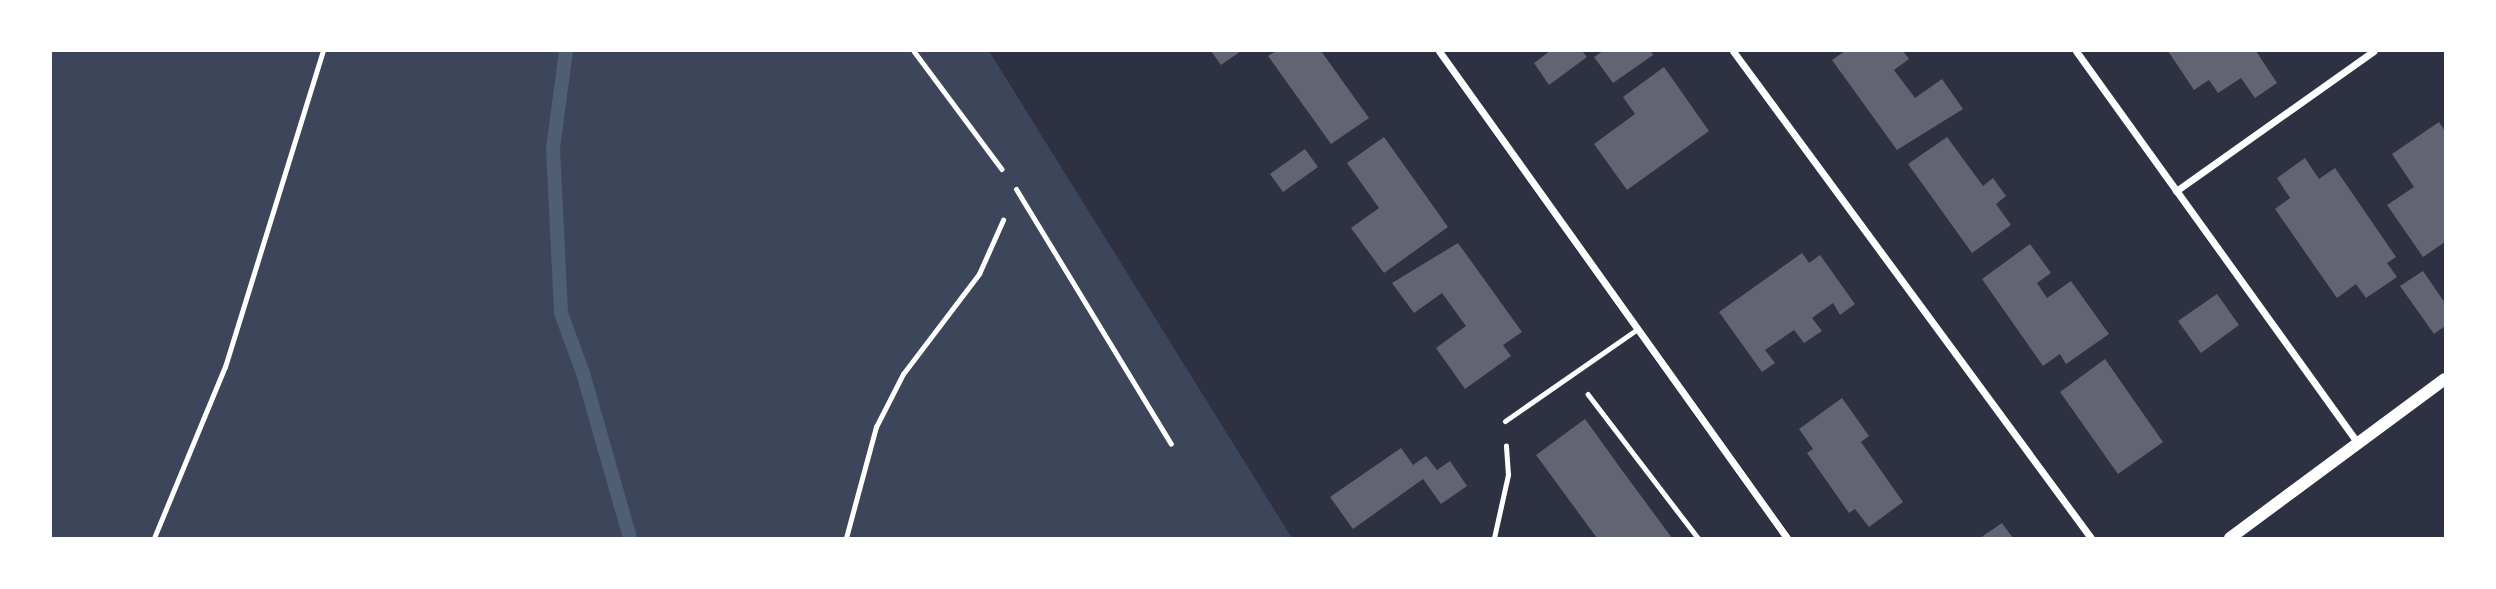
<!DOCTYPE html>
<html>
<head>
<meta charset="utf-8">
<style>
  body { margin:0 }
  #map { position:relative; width:2496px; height:589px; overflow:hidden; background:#2d3142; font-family:"Titillium Web",sans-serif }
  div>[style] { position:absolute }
  .green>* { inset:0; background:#3c4559 }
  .stream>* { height:14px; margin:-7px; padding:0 7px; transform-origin:7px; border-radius:7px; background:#4f5d75 }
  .building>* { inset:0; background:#626471 }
  .path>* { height:4.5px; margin:-2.25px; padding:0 2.25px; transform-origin:2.25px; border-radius:2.25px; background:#fff }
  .service>* { height:5px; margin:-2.5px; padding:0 2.5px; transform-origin:2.5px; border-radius:2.5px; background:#fff }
  .minor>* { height:7px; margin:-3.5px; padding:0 3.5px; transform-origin:3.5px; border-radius:3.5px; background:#fff }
  .tertiary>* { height:12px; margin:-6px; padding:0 6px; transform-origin:6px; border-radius:6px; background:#fff }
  span { translate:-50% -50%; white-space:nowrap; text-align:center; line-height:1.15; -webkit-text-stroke:7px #fff; paint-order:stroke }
  .frame { position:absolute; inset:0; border:52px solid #fff; pointer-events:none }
</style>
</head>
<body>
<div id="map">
  <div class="green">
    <i style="clip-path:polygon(51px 51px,989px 51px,1292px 538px,51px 538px)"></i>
  </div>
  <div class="stream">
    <i style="left:566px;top:51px;width:98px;rotate:97.6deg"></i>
    <i style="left:553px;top:148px;width:165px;rotate:87.2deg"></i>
    <i style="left:561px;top:313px;width:64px;rotate:69.9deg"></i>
    <i style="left:583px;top:373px;width:172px;rotate:74.1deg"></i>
  </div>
  <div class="building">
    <i style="clip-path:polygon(1211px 51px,1241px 51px,1221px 65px)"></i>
    <i style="clip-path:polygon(1276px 51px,1321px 51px,1369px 118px,1331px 144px,1268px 56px)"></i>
    <i style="clip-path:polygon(1550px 51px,1582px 51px,1587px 57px,1549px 85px,1534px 63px)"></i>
    <i style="clip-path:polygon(1603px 51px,1651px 51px,1653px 55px,1613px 83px,1594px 57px)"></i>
    <i style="clip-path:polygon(1845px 51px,1903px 51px,1909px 59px,1894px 70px,1915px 98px,1942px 79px,1963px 109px,1897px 150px,1832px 60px)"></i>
    <i style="clip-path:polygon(2168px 51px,2256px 51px,2277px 83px,2255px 98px,2241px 78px,2218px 93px,2209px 80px,2194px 90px)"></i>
    <i style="clip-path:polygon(1664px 67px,1709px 131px,1627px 190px,1594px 144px,1635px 114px,1623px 97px)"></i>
    <i style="clip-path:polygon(2439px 122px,2445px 131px,2445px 242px,2423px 257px,2387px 205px,2414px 187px,2392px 154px)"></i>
    <i style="clip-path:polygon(1384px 137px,1448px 227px,1384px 273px,1351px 228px,1379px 208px,1347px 163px)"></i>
    <i style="clip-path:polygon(1947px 137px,1983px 186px,1993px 178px,2006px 196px,1996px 204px,2011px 225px,1972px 253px,1908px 164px)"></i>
    <i style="clip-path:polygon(1305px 149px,1318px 167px,1283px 192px,1270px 174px)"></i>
    <i style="clip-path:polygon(2305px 158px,2319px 179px,2335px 168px,2396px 257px,2387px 263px,2397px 277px,2366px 298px,2356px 284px,2337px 298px,2275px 209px,2290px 198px,2277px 178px)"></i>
    <i style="clip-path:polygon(1458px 243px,1522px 332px,1503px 345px,1511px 356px,1465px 389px,1436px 348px,1466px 326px,1442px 293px,1414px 313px,1392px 283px)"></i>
    <i style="clip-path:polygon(2030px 244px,2051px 273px,2037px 283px,2047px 298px,2071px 281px,2109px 334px,2066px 364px,2060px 354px,2043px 366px,1982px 279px)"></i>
    <i style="clip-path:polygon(1802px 253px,1809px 263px,1820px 255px,1855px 304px,1840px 315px,1833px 303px,1812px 318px,1822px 331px,1804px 343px,1794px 330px,1765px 350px,1775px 363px,1762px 372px,1719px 312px)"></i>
    <i style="clip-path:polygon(2423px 271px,2445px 303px,2445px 326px,2434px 334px,2400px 286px)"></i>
    <i style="clip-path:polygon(2217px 294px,2239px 325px,2201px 353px,2178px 321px)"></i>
    <i style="clip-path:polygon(2105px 359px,2163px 442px,2118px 474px,2060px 392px)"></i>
    <i style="clip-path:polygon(1842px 398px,1869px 436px,1861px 442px,1903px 502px,1869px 527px,1855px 509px,1849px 513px,1807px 453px,1813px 449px,1799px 429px)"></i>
    <i style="clip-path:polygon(1585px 419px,1624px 473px,1672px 538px,1597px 538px,1536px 455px)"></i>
    <i style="clip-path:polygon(1401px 448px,1413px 465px,1426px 456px,1437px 470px,1450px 461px,1467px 486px,1441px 504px,1423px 479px,1353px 529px,1330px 497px)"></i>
    <i style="clip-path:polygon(2002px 523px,2013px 538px,1980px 538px)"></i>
  </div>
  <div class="path">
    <i style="left:914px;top:51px;width:147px;rotate:53.3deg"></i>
    <i style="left:1588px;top:394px;width:181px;rotate:52.6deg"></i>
    <i style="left:154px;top:538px;width:185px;rotate:-67.5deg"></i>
    <i style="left:225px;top:367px;width:331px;rotate:-72.8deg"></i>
    <i style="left:846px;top:538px;width:115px;rotate:-74.9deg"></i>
    <i style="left:876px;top:427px;width:59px;rotate:-63deg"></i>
    <i style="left:903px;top:374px;width:126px;rotate:-52.8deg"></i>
    <i style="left:979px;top:274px;width:59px;rotate:-66deg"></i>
    <i style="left:1494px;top:538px;width:65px;rotate:-77.5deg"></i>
    <i style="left:1508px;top:475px;width:29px;rotate:-94deg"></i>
  </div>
  <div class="service">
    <i style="left:1016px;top:189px;width:298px;rotate:58.7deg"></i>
    <i style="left:1505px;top:421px;width:160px;rotate:-34.8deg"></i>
  </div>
  <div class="minor">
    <i style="left:1439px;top:51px;width:599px;rotate:54.45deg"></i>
    <i style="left:1733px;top:51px;width:604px;rotate:53.68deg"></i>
    <i style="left:2076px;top:51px;width:484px;rotate:54.3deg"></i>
    <i style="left:2176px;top:191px;width:242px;rotate:-35.3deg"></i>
  </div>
  <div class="tertiary">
    <i style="left:2230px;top:538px;width:267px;rotate:-36.5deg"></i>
  </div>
  <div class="frame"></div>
</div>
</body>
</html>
